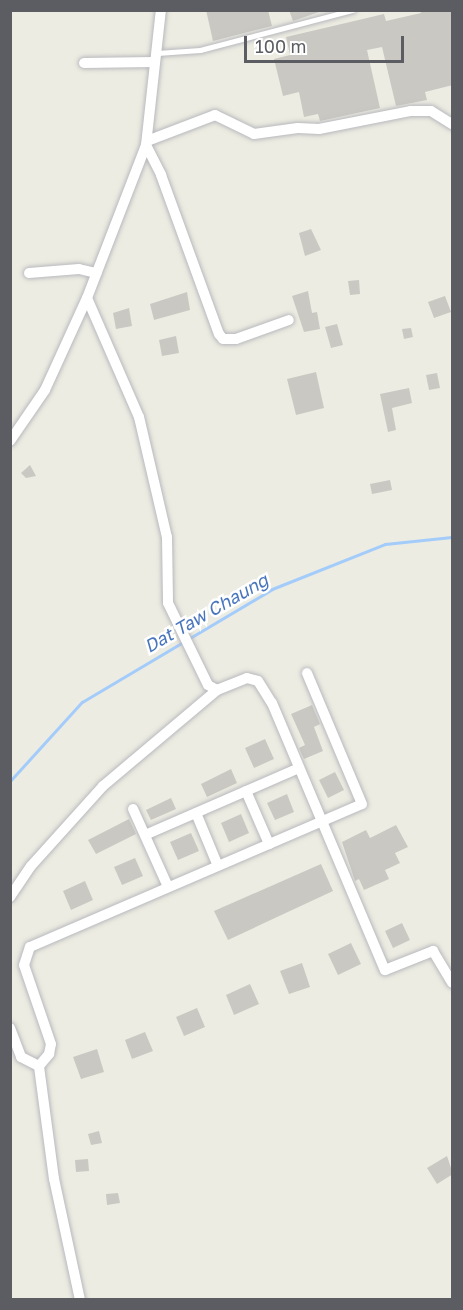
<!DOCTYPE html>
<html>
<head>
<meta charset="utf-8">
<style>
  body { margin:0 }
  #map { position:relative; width:463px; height:1310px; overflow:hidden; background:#edece2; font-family:"Golos Text",sans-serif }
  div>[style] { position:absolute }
  .stream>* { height:3px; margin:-1.5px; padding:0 1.5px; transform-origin:1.5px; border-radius:1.5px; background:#a4ccfb }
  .building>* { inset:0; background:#cac8c2 }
  .roads { filter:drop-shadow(0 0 2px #b8b9be) drop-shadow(0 0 2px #b8b9be) }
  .service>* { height:5px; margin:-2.5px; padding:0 2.5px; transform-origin:2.5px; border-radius:2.5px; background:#fff }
  .minor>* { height:10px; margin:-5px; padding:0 5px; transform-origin:5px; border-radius:5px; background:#fff }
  span { translate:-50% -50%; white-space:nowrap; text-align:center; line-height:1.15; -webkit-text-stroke:5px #fff; paint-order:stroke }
  .water-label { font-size:18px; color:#4875bd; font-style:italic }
  .frame { position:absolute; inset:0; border:12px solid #5b5d62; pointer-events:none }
  .scale { position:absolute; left:244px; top:36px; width:160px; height:27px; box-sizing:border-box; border:3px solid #5b5d62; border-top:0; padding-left:8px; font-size:18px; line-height:21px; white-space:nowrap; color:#5b5d62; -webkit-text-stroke:4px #fff; paint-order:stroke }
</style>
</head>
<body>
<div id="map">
  <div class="stream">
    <i style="left:10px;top:781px;width:107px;rotate:-47.7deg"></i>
    <i style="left:82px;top:702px;width:221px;rotate:-30.7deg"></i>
    <i style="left:272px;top:589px;width:122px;rotate:-21.7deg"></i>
    <i style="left:385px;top:544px;width:67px;rotate:-6deg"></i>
  </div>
  <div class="building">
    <i style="clip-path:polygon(206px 10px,268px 10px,272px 26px,213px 41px)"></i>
    <i style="clip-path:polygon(289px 10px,322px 10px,322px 11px,293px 21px)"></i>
    <i style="clip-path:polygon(420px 10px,453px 10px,453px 85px,425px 92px,427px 100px,396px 106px,382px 47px,367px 50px,380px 108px,320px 121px,318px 114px,304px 117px,299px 92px,283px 96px,274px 59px,290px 55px,286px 37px,384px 14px,386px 21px,421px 13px)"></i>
    <i style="clip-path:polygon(311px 229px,321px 250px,305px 256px,299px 233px)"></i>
    <i style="clip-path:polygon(359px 280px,360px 294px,350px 295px,348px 281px)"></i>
    <i style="clip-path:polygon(308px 291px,312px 313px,317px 312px,320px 329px,304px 332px,292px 296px)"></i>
    <i style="clip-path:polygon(187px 292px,190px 310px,154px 320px,150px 304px)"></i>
    <i style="clip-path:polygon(445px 296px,451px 312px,434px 318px,428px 302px)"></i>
    <i style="clip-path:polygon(129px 308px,132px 326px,116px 329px,113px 313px)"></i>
    <i style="clip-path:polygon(337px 324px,343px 345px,331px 348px,325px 327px)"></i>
    <i style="clip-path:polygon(411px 328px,413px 337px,404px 339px,402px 329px)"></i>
    <i style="clip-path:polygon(176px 336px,179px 353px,162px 356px,159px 340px)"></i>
    <i style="clip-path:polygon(316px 372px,324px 408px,296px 415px,287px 379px)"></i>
    <i style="clip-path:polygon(437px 373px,440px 388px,429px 390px,426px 375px)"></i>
    <i style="clip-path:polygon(409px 388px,412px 403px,392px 408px,396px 430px,388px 432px,380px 394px)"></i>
    <i style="clip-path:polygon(30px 465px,36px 476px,26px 478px,21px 473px)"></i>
    <i style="clip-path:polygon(390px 480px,392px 490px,372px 494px,370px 484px)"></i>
    <i style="clip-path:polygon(312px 705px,320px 724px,314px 727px,323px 751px,304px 759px,299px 748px,305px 745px,291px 714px)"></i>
    <i style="clip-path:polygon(265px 739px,274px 759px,254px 768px,245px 748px)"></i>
    <i style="clip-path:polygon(231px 769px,237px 783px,207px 797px,201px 784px)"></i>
    <i style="clip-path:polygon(335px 772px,344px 790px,328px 798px,319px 780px)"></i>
    <i style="clip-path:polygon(287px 794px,294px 812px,275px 820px,267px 803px)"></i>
    <i style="clip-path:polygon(171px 798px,176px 809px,151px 820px,146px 810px)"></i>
    <i style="clip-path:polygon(241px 814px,249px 833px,229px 842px,221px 823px)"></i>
    <i style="clip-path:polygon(129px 819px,136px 834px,96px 854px,88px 840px)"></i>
    <i style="clip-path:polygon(396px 825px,408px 847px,395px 853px,400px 863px,385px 870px,389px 879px,364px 890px,359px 879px,355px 881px,342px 842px,366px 830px,370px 838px)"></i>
    <i style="clip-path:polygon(191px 833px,199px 851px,178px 860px,170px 842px)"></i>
    <i style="clip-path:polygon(135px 858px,143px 876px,122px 885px,114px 867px)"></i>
    <i style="clip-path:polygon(321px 864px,333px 891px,228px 940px,214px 911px)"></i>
    <i style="clip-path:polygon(85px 881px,93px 900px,71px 910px,63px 891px)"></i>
    <i style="clip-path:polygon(402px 923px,410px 940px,393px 948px,385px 931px)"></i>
    <i style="clip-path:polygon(351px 943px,361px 964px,338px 975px,328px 954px)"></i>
    <i style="clip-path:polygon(302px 963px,310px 987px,289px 994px,280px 971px)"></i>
    <i style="clip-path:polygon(250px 984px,259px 1004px,234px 1015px,226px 995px)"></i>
    <i style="clip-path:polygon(197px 1008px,205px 1027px,184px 1036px,176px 1017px)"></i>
    <i style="clip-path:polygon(145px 1032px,153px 1051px,132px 1059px,125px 1040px)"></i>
    <i style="clip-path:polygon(97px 1049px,104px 1072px,81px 1079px,73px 1057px)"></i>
    <i style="clip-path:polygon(99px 1131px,102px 1143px,91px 1145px,88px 1134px)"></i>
    <i style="clip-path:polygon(447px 1156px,453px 1174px,437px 1184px,427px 1168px)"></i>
    <i style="clip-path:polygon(88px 1159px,89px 1171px,76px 1172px,75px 1160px)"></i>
    <i style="clip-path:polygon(118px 1193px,120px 1203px,107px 1205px,106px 1194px)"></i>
  </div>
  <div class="roads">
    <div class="service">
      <i style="left:157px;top:53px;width:43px;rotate:-4deg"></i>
      <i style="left:200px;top:50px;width:158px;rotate:-14.7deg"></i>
    </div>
    <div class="minor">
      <i style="left:84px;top:63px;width:70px;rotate:-0.8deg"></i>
      <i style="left:147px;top:141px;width:73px;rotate:-20.9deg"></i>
      <i style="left:215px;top:115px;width:43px;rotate:26deg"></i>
      <i style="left:254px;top:134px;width:44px;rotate:-7.8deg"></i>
      <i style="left:298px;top:128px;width:21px;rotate:3deg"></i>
      <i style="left:319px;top:129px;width:94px;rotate:-11.1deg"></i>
      <i style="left:411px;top:111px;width:20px"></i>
      <i style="left:431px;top:111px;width:25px;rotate:32deg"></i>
      <i style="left:146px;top:145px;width:34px;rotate:63deg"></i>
      <i style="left:161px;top:175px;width:169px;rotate:70deg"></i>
      <i style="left:219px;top:334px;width:6px;rotate:51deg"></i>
      <i style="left:223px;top:339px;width:13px"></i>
      <i style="left:236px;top:339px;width:56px;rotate:-19.7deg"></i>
      <i style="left:29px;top:273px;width:50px;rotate:-4.6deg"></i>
      <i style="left:79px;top:269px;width:18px;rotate:13deg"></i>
      <i style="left:87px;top:298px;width:130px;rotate:66.4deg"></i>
      <i style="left:139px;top:417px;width:123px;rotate:76.9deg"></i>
      <i style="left:167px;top:537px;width:66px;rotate:89.1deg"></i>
      <i style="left:168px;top:603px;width:91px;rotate:64deg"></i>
      <i style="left:208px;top:685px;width:10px;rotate:29deg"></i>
      <i style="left:217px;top:690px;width:32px;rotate:-22deg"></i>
      <i style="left:247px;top:678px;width:11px;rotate:15deg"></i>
      <i style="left:258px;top:681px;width:26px;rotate:58deg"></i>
      <i style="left:272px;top:703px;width:290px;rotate:67.1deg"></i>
      <i style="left:385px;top:970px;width:52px;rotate:-21.6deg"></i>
      <i style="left:433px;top:951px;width:37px;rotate:59deg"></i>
      <i style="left:10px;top:441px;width:62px;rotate:-55.5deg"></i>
      <i style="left:45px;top:390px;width:101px;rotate:-65.5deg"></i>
      <i style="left:87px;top:298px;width:164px;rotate:-68.9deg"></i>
      <i style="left:146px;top:145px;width:136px;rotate:-83.7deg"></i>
      <i style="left:246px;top:791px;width:58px;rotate:66.5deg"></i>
      <i style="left:133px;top:809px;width:85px;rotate:65.8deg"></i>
      <i style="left:196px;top:813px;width:57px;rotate:67.5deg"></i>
      <i style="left:145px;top:835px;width:168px;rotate:-23.5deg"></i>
      <i style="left:10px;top:897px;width:37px;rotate:-56deg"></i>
      <i style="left:31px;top:866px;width:108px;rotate:-48deg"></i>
      <i style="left:103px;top:786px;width:149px;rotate:-40.1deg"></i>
      <i style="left:10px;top:1028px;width:31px;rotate:69deg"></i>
      <i style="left:21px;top:1057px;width:20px;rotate:27deg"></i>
      <i style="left:80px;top:1300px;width:124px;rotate:-102.1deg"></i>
      <i style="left:54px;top:1179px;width:114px;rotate:-97.6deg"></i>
      <i style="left:39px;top:1066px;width:16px;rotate:-50deg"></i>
      <i style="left:49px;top:1054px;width:10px;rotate:-79deg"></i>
      <i style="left:51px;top:1044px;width:83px;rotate:-108.9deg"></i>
      <i style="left:24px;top:965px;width:19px;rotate:-72deg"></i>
      <i style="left:30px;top:947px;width:361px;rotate:-23.3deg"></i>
      <i style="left:362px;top:804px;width:142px;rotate:-112.8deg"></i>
    </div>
  </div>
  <div class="water-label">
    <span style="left:206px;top:613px;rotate:-30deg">Dat Taw Chaung</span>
  </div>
  <div class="frame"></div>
  <div class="scale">100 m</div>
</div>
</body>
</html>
